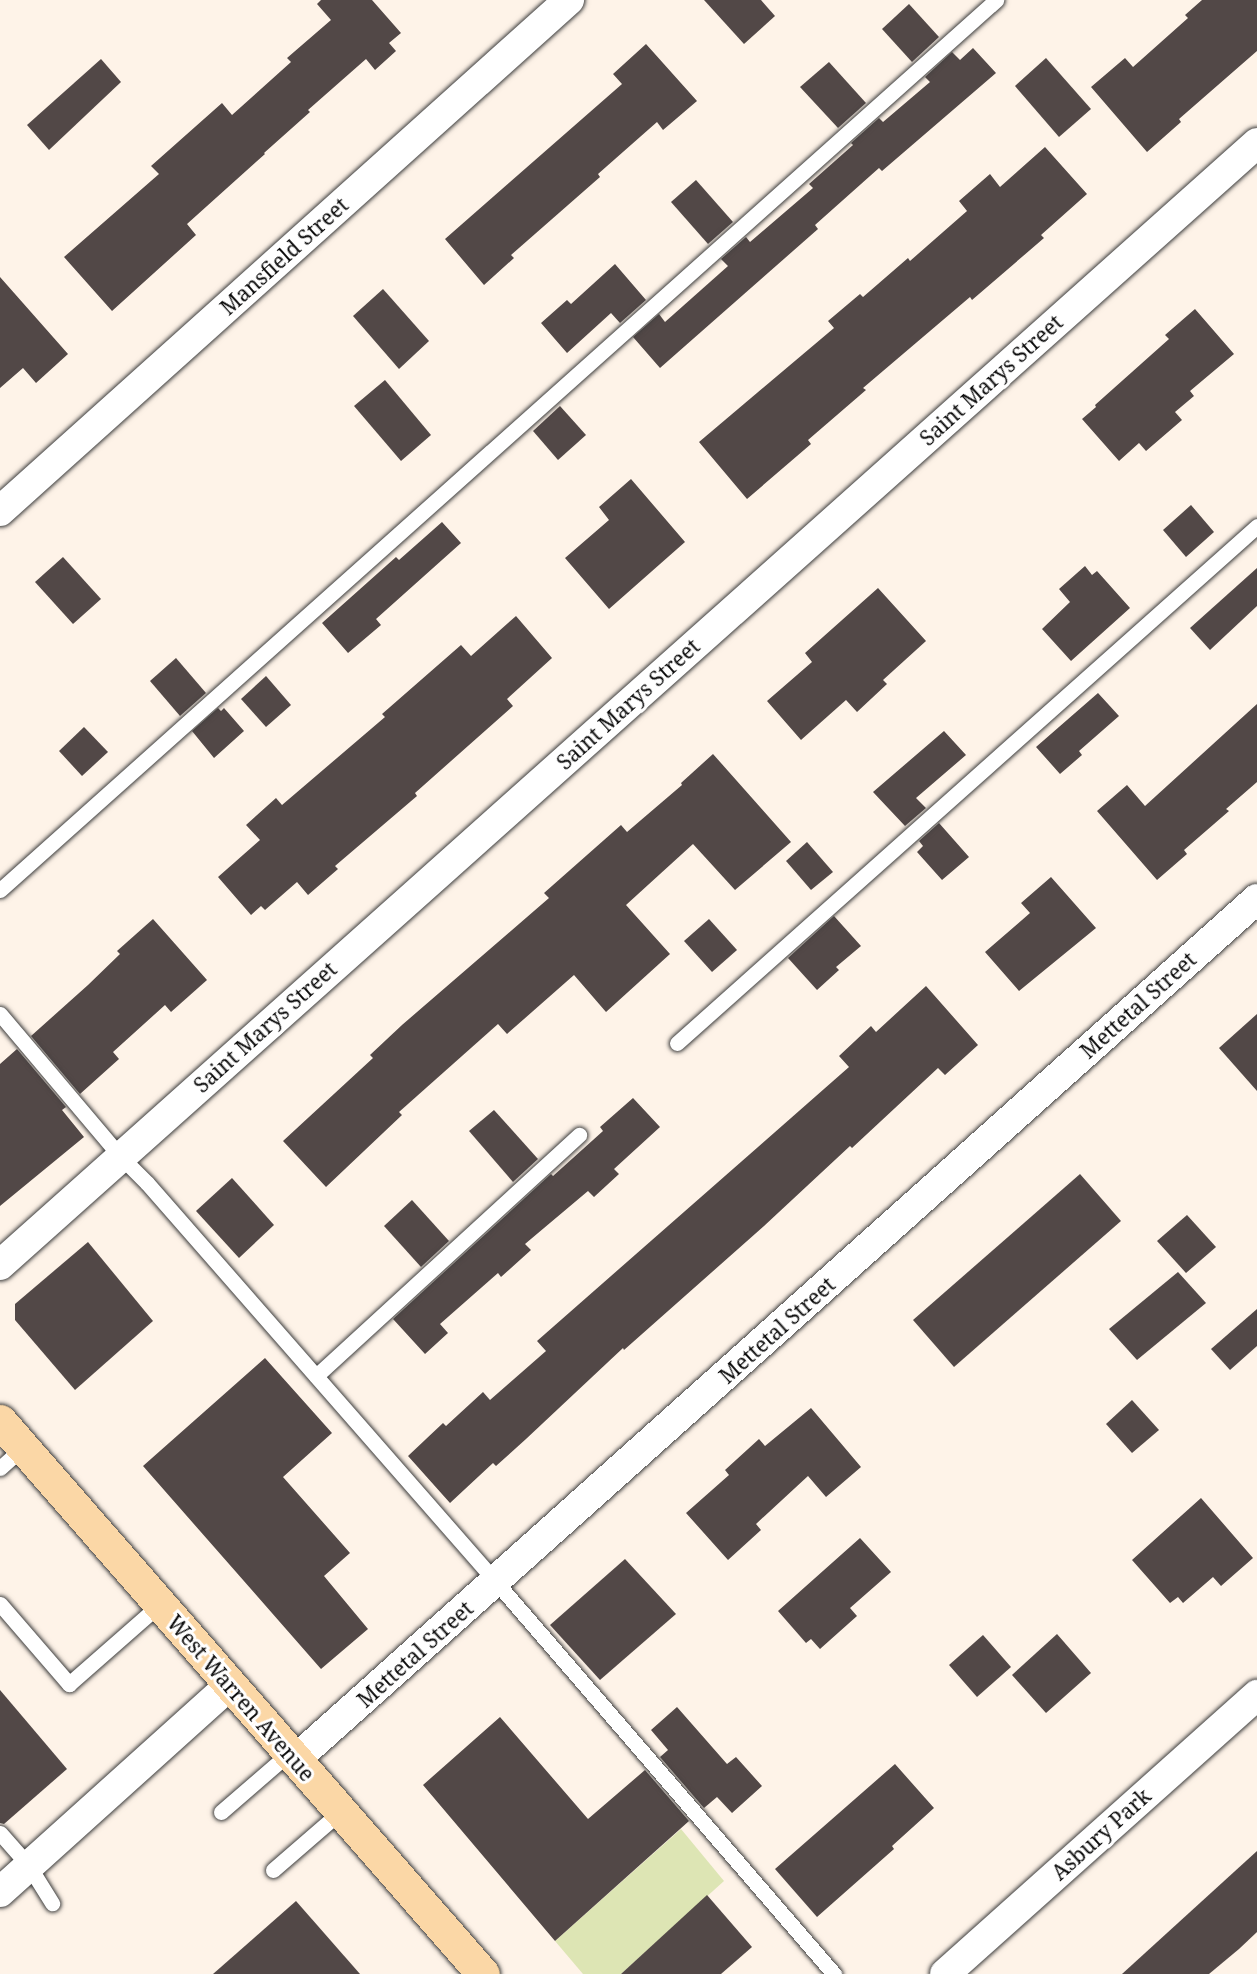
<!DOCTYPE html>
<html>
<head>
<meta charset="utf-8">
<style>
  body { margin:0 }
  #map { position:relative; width:1257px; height:1974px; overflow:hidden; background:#fef3e8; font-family:"Noto Serif",serif }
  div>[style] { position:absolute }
  .green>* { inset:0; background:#dde5b4 }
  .building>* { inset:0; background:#524847 }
  .roads { filter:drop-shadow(0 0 2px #3d3d3d) drop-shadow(0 0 2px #3d3d3d) }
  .service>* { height:15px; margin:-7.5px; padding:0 7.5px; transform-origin:7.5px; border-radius:7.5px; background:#fff }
  .minor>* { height:30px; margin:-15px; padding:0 15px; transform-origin:15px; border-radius:15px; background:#fff }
  .secondary>* { height:33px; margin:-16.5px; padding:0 16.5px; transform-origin:16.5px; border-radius:16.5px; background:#fbd7a6 }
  span { translate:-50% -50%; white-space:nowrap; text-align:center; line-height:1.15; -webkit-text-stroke:6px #fff; paint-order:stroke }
  .street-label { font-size:21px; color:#0a0a0a }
</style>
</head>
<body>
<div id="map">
  <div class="green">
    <i style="clip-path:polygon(681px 1829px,724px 1881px,621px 1974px,583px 1974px,555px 1941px)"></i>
  </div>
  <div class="building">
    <i style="clip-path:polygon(321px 0,372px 0,401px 33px,389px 43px,396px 51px,375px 70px,366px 59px,308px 110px,310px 112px,264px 153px,265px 154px,187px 224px,196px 235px,112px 311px,64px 257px,159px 174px,151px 166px,222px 103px,232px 115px,291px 62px,287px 58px,331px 20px,317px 4px)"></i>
    <i style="clip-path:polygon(704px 0,761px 0,775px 16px,744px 44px)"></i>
    <i style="clip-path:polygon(1202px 0,1257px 0,1257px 51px,1179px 119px,1181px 122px,1147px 152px,1091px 87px,1125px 58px,1133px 67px,1188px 18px,1185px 15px)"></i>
    <i style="clip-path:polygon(909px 4px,939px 37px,912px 62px,882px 29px)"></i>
    <i style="clip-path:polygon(646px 44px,697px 101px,663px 130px,657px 122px,598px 174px,600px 177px,511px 255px,514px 258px,484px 285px,445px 239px,622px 84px,613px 74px)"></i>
    <i style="clip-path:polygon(973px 48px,996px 73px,882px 171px,879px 168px,815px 225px,818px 229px,660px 368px,633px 337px,659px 314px,665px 322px,728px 266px,721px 259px,746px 237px,750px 242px,813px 188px,809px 184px,853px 145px,851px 143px,879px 118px,883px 122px,930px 82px,925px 77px,952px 52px,960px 60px)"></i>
    <i style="clip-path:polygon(1046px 58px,1091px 109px,1059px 137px,1015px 86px)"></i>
    <i style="clip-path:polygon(101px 59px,121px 82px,49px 150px,27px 125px)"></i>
    <i style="clip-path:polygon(829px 62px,866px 103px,838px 128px,800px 87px)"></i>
    <i style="clip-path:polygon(1045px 147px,1087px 194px,1041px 235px,1044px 238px,972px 300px,970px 297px,863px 388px,866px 390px,808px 440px,811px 444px,747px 499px,699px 442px,834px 328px,828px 321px,860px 294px,863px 297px,908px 258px,910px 261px,967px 211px,959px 201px,990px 174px,1000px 187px)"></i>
    <i style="clip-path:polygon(696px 180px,733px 222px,708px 244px,671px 202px)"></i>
    <i style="clip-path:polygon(615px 264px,646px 300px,620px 323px,611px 313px,567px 353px,541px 323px,567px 300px,571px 304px)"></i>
    <i style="clip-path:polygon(0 277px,68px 354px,36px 383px,23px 368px,0 388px)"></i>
    <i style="clip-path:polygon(383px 289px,429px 341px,399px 369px,353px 316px)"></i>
    <i style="clip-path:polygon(1195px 309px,1234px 354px,1190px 391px,1194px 396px,1175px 412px,1182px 420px,1146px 451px,1139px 443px,1119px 461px,1082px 419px,1096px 407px,1095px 405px,1169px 339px,1165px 335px)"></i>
    <i style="clip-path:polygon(385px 380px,431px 435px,401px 461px,354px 406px)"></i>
    <i style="clip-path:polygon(560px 406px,586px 435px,558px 460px,533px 431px)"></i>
    <i style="clip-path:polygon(631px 479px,685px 542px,609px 609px,565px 558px,609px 520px,599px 507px)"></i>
    <i style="clip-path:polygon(1191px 505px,1214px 532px,1186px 557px,1163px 530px)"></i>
    <i style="clip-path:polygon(442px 522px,461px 543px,376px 619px,381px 625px,348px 653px,322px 623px,396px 557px,399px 560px)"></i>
    <i style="clip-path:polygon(63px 557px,101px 599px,73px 624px,35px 582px)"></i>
    <i style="clip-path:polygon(1085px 566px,1092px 575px,1097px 571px,1130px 608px,1071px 661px,1042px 629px,1070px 602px,1059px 589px)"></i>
    <i style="clip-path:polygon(1257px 568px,1257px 606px,1210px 650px,1190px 628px)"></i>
    <i style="clip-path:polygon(878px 588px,926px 641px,883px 680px,887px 684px,857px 712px,846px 700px,801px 740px,767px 701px,812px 662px,805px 653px)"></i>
    <i style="clip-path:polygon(516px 616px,552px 658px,507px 699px,513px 706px,415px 793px,417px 796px,335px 866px,338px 869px,308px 895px,297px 882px,265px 910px,261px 906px,251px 915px,218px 877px,260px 840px,246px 825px,276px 798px,282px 805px,385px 717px,382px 714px,461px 645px,471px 656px)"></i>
    <i style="clip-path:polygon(176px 658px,206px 693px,180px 716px,150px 681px)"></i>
    <i style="clip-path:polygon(266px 676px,291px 705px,266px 727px,241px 699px)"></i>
    <i style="clip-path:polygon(1098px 693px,1119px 716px,1079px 751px,1082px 755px,1060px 774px,1036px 747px)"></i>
    <i style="clip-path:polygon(1257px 704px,1257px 782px,1226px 809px,1229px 811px,1184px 850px,1187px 854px,1157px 880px,1097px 811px,1127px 785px,1145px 806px)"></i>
    <i style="clip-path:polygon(218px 708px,221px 711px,224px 708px,244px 731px,214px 758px,192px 731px)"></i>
    <i style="clip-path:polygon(84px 727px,108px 752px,82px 776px,59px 751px)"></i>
    <i style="clip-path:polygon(944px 731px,966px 755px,916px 798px,926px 808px,905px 826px,873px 792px)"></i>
    <i style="clip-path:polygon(713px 754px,791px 842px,735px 890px,693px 844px,626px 905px,670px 954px,606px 1012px,574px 975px,507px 1034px,498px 1024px,399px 1112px,402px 1115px,326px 1187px,283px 1141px,373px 1058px,370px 1055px,402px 1025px,549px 898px,544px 893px,621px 825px,627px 832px,682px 785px,681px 783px)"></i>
    <i style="clip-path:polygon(939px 823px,969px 857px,942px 880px,917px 852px,923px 846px,919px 841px)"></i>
    <i style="clip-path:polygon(807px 842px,833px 872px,811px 890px,786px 861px)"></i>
    <i style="clip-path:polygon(1051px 877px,1096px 928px,1019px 991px,985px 952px,1030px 913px,1021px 903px)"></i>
    <i style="clip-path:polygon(834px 916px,861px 946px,836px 967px,839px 970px,817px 990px,788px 958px)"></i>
    <i style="clip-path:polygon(153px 919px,207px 980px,171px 1012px,165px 1005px,113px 1052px,119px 1059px,80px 1094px,31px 1036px,88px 985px,120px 954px,117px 951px)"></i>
    <i style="clip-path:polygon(709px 919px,737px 950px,712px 972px,684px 941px)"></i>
    <i style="clip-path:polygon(926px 986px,978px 1045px,945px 1075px,938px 1068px,852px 1148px,850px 1146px,764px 1226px,624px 1350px,623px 1348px,526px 1439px,496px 1466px,493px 1463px,450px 1503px,408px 1456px,443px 1423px,446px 1426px,483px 1392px,490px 1400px,546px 1351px,537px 1341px,849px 1067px,839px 1056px,871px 1026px,876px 1032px)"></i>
    <i style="clip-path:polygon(1257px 1014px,1257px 1091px,1219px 1048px)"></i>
    <i style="clip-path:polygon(17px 1049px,66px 1107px,62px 1110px,84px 1137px,0 1206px,0 1064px)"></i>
    <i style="clip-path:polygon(633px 1098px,660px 1127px,614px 1169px,619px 1174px,594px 1197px,588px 1191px,525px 1244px,531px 1250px,501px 1277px,498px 1273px,440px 1324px,448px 1333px,425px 1354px,393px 1319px,551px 1174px,553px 1176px,603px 1131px,600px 1127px)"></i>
    <i style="clip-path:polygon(494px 1110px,538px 1159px,513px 1182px,469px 1131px)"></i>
    <i style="clip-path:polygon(1080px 1174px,1121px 1221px,954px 1367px,913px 1320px)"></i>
    <i style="clip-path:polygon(232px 1178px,274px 1225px,239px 1258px,196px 1211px)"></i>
    <i style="clip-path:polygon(412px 1200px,449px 1241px,421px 1267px,384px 1226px)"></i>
    <i style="clip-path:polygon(1187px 1215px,1216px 1247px,1186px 1273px,1157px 1241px)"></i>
    <i style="clip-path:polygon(88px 1242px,153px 1321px,75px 1390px,15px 1320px,15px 1304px)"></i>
    <i style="clip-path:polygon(1178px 1272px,1206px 1303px,1137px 1360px,1109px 1329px)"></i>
    <i style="clip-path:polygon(1257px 1309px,1257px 1346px,1230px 1370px,1211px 1349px)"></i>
    <i style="clip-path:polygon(265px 1358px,332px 1433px,283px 1477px,350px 1553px,324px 1576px,368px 1629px,321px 1669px,143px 1466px)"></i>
    <i style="clip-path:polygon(1132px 1400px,1159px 1430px,1132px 1453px,1106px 1424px)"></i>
    <i style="clip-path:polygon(811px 1408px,861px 1467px,826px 1497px,808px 1476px,756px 1524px,761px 1530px,728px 1560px,686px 1513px,729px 1475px,725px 1470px,759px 1439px,765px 1446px)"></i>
    <i style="clip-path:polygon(1201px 1498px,1253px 1558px,1221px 1586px,1213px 1577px,1183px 1603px,1178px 1597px,1170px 1603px,1132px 1560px)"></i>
    <i style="clip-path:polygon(860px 1538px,891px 1572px,850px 1608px,857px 1616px,820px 1649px,811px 1639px,806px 1643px,778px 1611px)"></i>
    <i style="clip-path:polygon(625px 1559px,676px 1614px,600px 1680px,550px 1625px)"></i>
    <i style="clip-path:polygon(1057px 1634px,1091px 1673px,1046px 1713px,1012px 1675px)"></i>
    <i style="clip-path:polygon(983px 1635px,1011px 1667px,977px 1697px,949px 1665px)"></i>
    <i style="clip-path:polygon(0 1690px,67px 1769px,4px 1824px,0 1823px)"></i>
    <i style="clip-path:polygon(677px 1707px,727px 1764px,736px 1757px,762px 1786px,732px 1813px,717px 1797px,704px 1808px,660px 1757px,668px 1750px,651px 1730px)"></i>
    <i style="clip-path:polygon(500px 1717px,588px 1819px,645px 1770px,689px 1821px,555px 1941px,423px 1785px)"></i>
    <i style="clip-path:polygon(895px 1764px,934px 1808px,892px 1846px,894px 1849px,817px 1917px,775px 1869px)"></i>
    <i style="clip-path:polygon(1257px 1851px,1257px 1932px,1239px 1949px,1209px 1974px,1122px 1974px)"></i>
    <i style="clip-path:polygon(707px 1895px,752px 1947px,721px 1974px,621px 1974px)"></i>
    <i style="clip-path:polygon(296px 1901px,360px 1974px,213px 1974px)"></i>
  </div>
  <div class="roads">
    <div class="service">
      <i style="left:0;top:890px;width:1336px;rotate:-41.78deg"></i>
      <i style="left:0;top:1014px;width:186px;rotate:49.8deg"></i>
      <i style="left:120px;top:1156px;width:38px;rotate:45deg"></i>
      <i style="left:147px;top:1183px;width:530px;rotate:48.82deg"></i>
      <i style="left:496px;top:1582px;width:518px;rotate:49.23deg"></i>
      <i style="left:677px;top:1043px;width:777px;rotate:-41.71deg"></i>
      <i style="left:316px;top:1376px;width:357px;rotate:-42.5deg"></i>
      <i style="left:0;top:1468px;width:31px;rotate:-42deg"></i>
      <i style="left:0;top:1604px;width:106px;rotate:49.2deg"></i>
      <i style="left:69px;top:1684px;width:120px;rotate:-41.3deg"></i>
      <i style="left:221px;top:1812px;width:90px;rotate:-40.9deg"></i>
      <i style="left:0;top:1833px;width:44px;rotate:48.7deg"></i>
      <i style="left:29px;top:1866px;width:44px;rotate:58.1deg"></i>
      <i style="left:273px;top:1870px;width:89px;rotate:-40.9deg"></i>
    </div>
    <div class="minor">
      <i style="left:0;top:511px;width:765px;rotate:-41.93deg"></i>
      <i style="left:0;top:1265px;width:1685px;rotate:-41.75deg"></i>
      <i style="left:295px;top:1760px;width:1291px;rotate:-41.83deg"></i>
      <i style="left:0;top:1892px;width:308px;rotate:-42deg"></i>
      <i style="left:945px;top:1974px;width:419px;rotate:-41.8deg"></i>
    </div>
    <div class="secondary">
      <i style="left:0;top:1421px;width:734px;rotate:48.87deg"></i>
    </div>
  </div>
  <div class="street-label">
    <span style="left:284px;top:256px;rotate:-42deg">Mansfield Street</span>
    <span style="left:991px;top:380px;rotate:-42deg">Saint Marys Street</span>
    <span style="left:628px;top:704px;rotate:-42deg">Saint Marys Street</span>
    <span style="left:1138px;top:1005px;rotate:-42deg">Mettetal Street</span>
    <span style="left:265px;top:1027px;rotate:-42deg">Saint Marys Street</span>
    <span style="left:777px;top:1330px;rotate:-42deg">Mettetal Street</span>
    <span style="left:415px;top:1654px;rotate:-42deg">Mettetal Street</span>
    <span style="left:241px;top:1698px;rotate:49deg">West Warren Avenue</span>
    <span style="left:1101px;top:1834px;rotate:-42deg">Asbury Park</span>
  </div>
</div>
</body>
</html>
